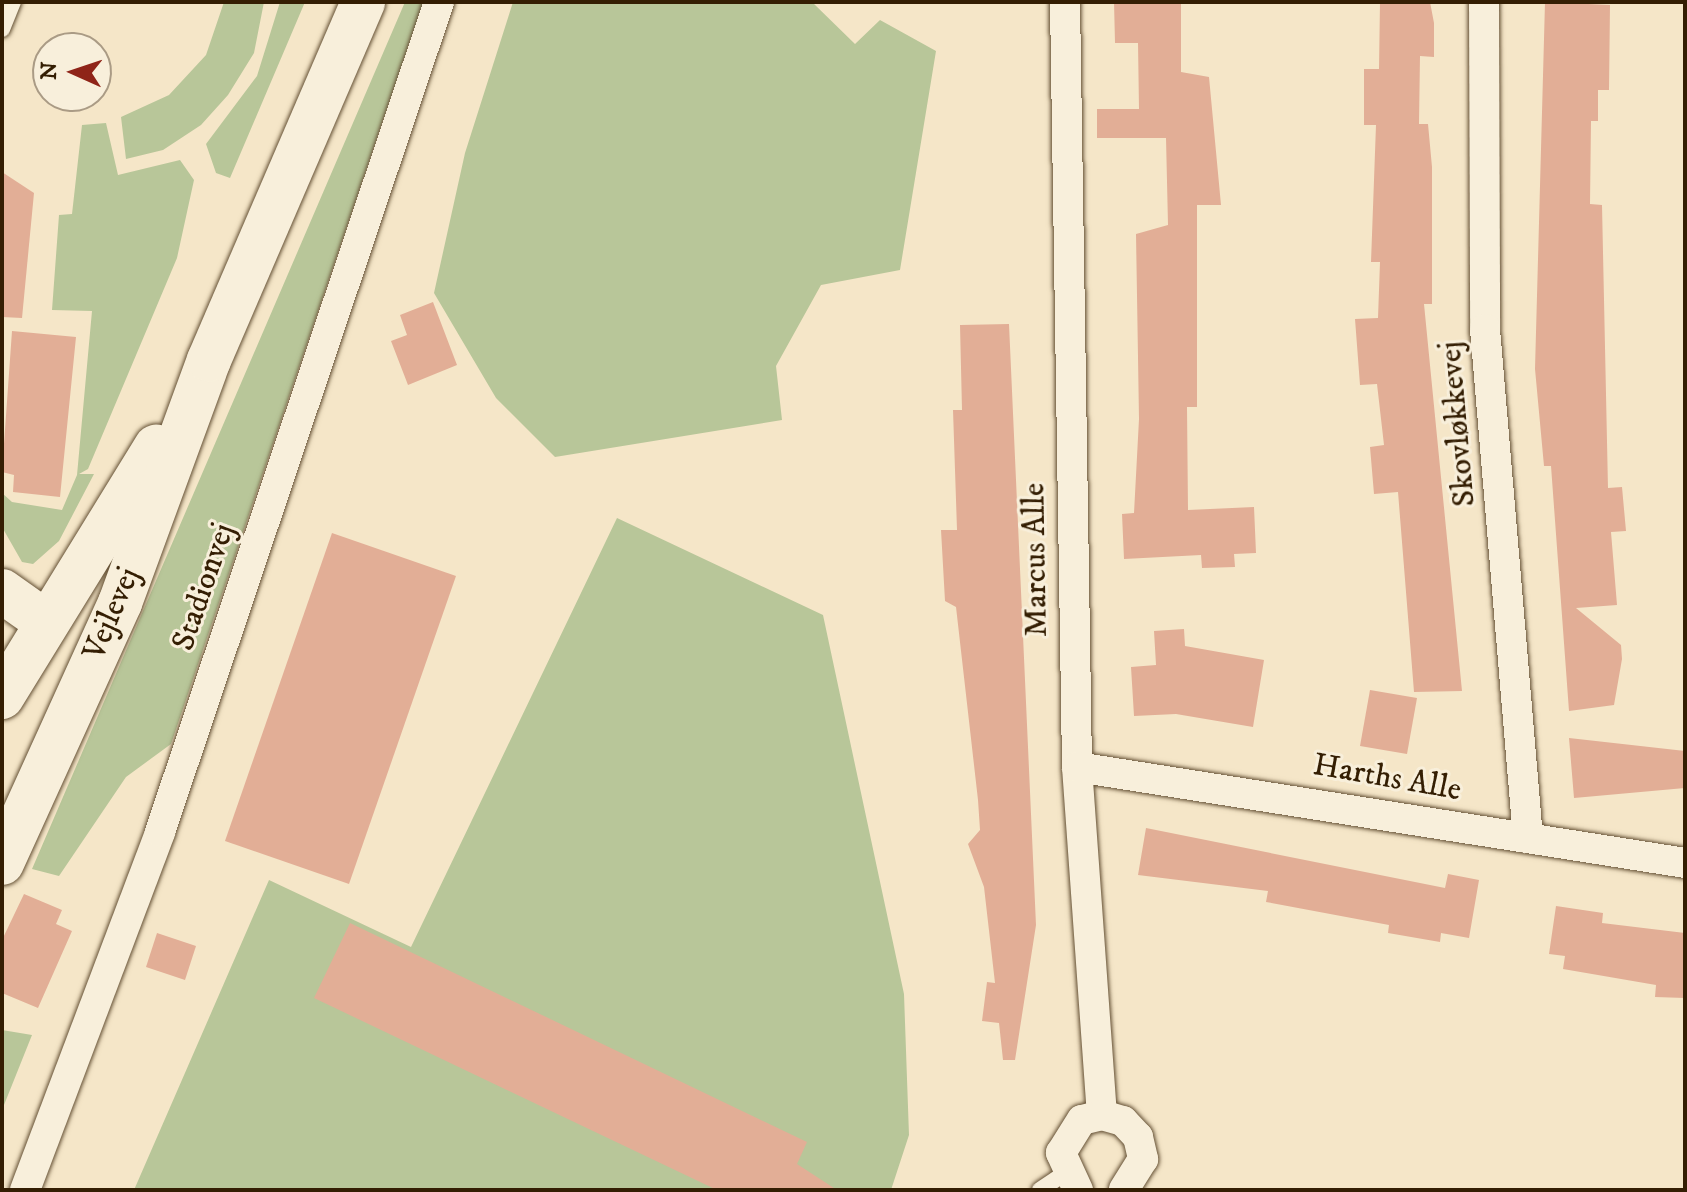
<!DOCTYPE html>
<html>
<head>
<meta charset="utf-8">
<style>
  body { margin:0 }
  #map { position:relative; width:1687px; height:1192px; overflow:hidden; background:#f5e6c8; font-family:"IM FELL DW Pica",serif }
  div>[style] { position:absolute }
  .green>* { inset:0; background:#b8c699 }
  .building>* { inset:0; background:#e2ae96 }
  .roads { filter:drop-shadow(0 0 2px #645034) drop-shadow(0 0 2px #645034) }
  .service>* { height:16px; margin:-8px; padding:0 8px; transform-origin:8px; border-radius:8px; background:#f8efdb }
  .minor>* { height:30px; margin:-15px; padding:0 15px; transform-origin:15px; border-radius:15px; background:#f8efdb }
  .secondary>* { height:44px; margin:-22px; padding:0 22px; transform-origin:22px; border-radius:22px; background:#f8efdb }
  span { translate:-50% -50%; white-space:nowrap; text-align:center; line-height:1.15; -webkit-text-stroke:6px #f8efdb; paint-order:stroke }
  .street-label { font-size:32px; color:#341e03 }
  .frame { position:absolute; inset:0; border:4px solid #341e03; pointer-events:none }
  .north { position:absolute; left:32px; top:32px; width:80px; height:80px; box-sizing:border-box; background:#f8efdb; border:2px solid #aa9b85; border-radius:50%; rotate:273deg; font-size:22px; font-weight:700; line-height:32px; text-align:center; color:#341e03 }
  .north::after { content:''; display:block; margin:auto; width:28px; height:36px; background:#8f2418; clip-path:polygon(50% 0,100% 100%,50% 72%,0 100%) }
</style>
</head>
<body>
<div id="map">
  <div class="green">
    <i style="clip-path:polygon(224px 2px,264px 2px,254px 53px,228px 95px,201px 125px,163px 150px,126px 159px,121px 117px,169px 95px,206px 55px)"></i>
    <i style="clip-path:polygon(280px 2px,305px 2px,230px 178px,216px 173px,206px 144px,257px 76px)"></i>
    <i style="clip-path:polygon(405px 2px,423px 2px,171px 744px,126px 777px,59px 876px,32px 869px)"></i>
    <i style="clip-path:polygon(513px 2px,812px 2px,855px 44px,880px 20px,936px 51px,900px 270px,821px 285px,776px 366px,782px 420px,555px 457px,496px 398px,434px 293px,465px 153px)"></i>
    <i style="clip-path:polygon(106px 123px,118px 175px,180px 160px,194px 180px,177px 258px,88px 469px,79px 474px,94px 474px,59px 541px,33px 564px,22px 562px,2px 527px,2px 493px,12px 502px,62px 510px,77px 475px,92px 311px,52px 310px,59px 215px,72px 214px,82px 125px)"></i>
    <i style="clip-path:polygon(617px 518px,823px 615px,904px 994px,909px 1135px,891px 1190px,134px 1190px,269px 880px,411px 947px)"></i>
    <i style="clip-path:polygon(2px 1030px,32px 1035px,2px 1110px)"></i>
  </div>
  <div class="building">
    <i style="clip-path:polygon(1114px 2px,1181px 2px,1181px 72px,1209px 77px,1221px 205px,1197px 205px,1197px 407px,1187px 407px,1188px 510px,1254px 507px,1256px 553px,1234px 554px,1235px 567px,1202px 568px,1201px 555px,1124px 559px,1122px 514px,1134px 513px,1139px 419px,1136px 234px,1168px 225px,1166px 138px,1097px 138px,1097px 109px,1139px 109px,1138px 43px,1115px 43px)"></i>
    <i style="clip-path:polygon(1380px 2px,1430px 2px,1434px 23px,1434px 57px,1420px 56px,1419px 124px,1428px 124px,1432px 167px,1432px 304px,1424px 304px,1462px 691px,1414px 692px,1398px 492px,1374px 494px,1370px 447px,1384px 445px,1377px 384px,1360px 385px,1355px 319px,1378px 318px,1380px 262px,1371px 262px,1376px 125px,1364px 125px,1364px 69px,1379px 69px)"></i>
    <i style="clip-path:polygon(1545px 2px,1610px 5px,1609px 90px,1598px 90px,1598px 121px,1591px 121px,1590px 204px,1602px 205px,1608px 488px,1622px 487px,1626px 531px,1611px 532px,1617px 605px,1576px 608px,1621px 645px,1622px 659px,1614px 705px,1569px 711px,1551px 466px,1544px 466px,1535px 369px)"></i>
    <i style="clip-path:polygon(2px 172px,34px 193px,22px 318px,2px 317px)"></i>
    <i style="clip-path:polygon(433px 302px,457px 365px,408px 385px,391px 341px,407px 335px,400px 315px)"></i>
    <i style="clip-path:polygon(1009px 324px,1036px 925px,1015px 1060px,1003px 1060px,999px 1023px,982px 1021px,987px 982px,995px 983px,984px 887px,968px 844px,980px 830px,978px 800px,956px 607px,945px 601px,941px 530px,957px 530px,953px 410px,962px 410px,960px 325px)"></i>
    <i style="clip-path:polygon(12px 331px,76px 337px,60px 497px,13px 492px,14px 475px,2px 472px)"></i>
    <i style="clip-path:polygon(332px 533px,456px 576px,349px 884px,225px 841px)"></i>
    <i style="clip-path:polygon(1184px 629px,1185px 646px,1264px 660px,1253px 727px,1176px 714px,1134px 716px,1131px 667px,1156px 665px,1154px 631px)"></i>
    <i style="clip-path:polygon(1370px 690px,1417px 698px,1407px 754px,1360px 746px)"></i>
    <i style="clip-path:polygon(1569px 738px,1685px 751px,1685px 788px,1574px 798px)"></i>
    <i style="clip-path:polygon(1146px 828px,1445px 888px,1448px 874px,1479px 880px,1469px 938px,1441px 933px,1440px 942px,1388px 933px,1389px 925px,1266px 902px,1268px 891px,1138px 875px)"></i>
    <i style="clip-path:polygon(24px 894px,62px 910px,56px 924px,72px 931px,38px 1008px,2px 993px,2px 940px)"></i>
    <i style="clip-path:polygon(1556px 906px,1603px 913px,1602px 923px,1685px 933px,1685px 998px,1655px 997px,1656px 985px,1563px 969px,1565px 956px,1549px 954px)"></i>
    <i style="clip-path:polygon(350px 923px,807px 1142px,797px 1164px,837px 1190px,717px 1190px,314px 998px)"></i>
    <i style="clip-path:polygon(157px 933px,196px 946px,185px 980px,146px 967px)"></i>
  </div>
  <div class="roads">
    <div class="service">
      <i style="left:2px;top:29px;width:29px;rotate:-68deg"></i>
      <i style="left:1040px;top:1190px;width:29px;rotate:-34deg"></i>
    </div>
    <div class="minor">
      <i style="left:1065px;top:2px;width:765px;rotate:89.1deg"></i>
      <i style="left:1077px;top:767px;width:349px;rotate:85.9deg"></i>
      <i style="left:1484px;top:2px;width:327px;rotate:89.8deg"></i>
      <i style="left:1485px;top:329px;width:511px;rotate:85.17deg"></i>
      <i style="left:1077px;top:767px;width:616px;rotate:8.97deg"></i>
      <i style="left:25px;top:1190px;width:383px;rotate:-69.3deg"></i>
      <i style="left:160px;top:832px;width:876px;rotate:-71.42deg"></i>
      <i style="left:1078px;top:1190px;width:41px;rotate:-114.7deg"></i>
      <i style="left:1061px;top:1153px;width:39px;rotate:-58deg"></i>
      <i style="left:1082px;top:1120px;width:21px;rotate:-14deg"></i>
      <i style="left:1102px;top:1115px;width:22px;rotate:16deg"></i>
      <i style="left:1123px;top:1121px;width:22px;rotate:47deg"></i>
      <i style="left:1138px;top:1137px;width:23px;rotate:77deg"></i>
      <i style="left:1143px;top:1159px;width:36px;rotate:122deg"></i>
    </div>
    <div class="secondary">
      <i style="left:2px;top:591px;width:54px;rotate:35.2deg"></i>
      <i style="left:2px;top:697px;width:294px;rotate:-58.4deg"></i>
      <i style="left:2px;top:863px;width:286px;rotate:-65.6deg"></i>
      <i style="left:120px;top:603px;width:259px;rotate:-69.9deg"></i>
      <i style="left:209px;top:360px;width:390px;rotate:-66.7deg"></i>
    </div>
  </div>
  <div class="street-label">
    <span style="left:1458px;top:424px;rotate:-95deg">Skovløkkevej</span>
    <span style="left:1036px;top:560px;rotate:-91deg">Marcus Alle</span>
    <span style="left:204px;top:587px;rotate:-71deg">Stadionvej</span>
    <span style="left:112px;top:614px;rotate:-67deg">Vejlevej</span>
    <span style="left:1387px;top:778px;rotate:10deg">Harths Alle</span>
  </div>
  <div class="frame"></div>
  <div class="north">N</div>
</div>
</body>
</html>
